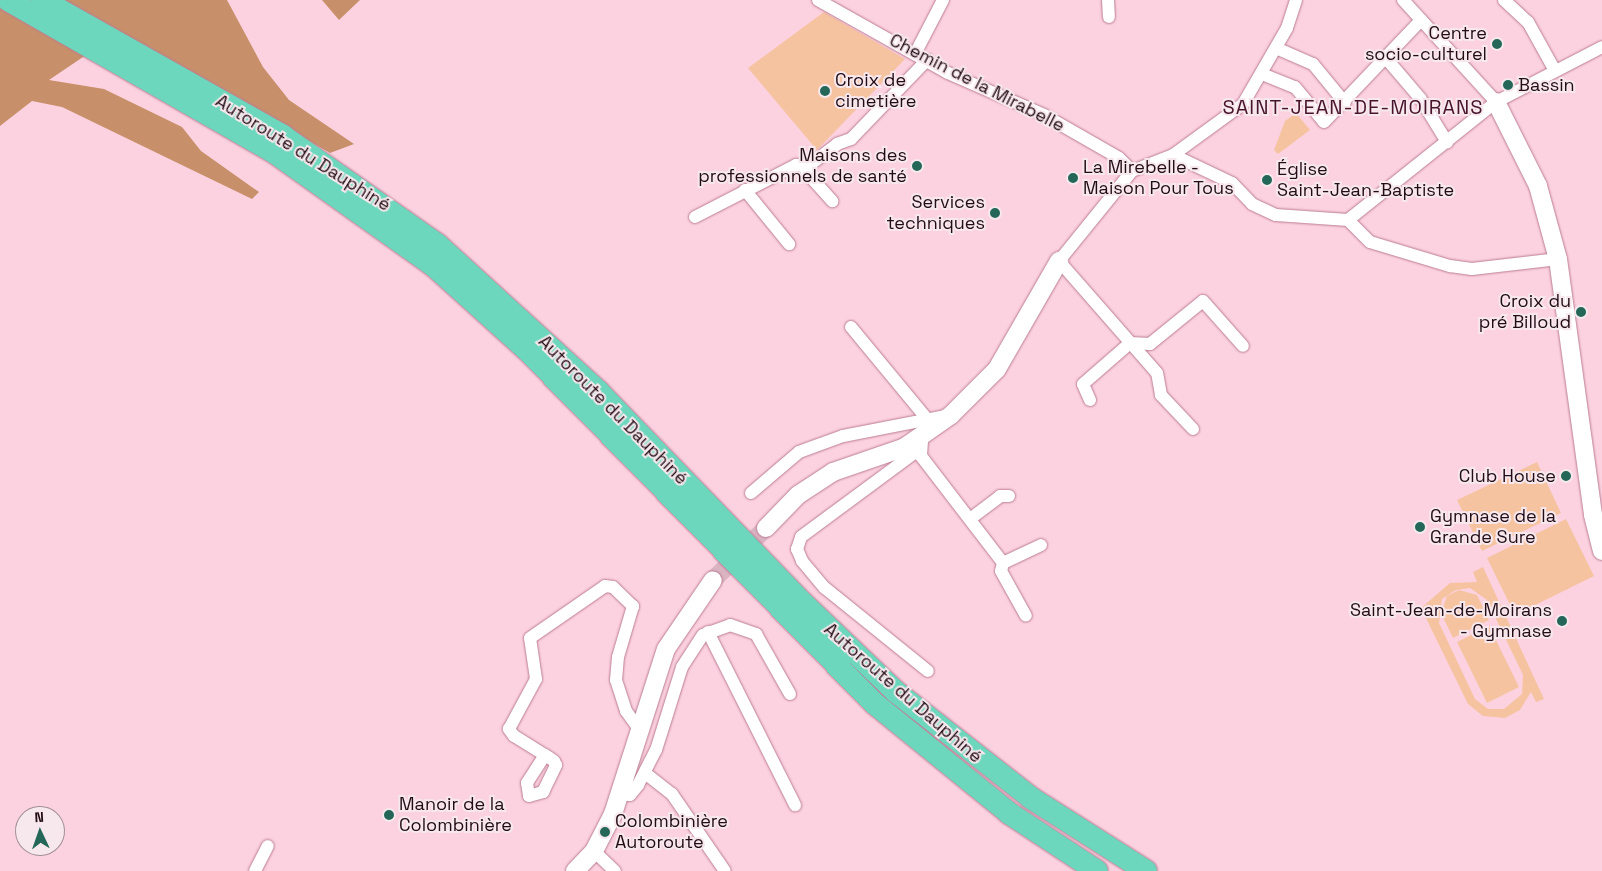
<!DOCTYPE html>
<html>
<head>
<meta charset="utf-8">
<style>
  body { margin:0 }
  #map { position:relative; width:1602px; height:871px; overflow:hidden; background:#fcd2e0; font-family:"Space Grotesk",sans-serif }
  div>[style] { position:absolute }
  .green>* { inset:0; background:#f6c3a1 }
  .forest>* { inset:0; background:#c8906a }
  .secondary-tunnel>* { height:18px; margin-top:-9px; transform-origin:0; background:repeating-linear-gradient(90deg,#dbb4c2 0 18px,transparent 0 27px) }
  .roads { filter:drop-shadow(0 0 1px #bb7c94) drop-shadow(0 0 1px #bb7c94) }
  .street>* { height:12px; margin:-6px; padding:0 6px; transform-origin:6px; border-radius:6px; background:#fff }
  .secondary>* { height:18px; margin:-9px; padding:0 9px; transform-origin:9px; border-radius:9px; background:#fff }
  .highway>* { height:22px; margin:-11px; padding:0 11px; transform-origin:11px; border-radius:11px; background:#6cd7bd }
  .dots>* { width:14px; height:14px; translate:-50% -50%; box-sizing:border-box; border:2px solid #f6e8ec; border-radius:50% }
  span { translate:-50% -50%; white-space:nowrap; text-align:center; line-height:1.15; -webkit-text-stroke:4px #f6e8ec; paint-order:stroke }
  .poi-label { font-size:18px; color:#230c16 }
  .right { translate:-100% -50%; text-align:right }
  .left { translate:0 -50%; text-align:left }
  .street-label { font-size:18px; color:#230c16 }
  .quarter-label { font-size:20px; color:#48142c; letter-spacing:1px }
  .north { position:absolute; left:15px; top:806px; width:50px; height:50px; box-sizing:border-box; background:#f6e8ec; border:1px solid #a29096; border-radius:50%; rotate:357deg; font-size:14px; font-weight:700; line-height:20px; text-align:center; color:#230c16 }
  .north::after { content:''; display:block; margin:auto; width:18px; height:22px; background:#246758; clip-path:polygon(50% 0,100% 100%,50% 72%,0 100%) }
</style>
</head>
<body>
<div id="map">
  <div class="green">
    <i style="clip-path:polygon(824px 12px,905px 59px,817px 150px,748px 68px)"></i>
    <i style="clip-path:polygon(1296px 113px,1310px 130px,1278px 154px,1274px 150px,1285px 121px)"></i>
    <i style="clip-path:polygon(1537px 462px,1561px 513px,1482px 551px,1457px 500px)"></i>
    <i style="clip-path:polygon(1566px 519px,1594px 576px,1515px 615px,1487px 558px)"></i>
    <i style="clip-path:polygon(evenodd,1483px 567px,1544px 699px,1536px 702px,1531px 692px,1520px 710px,1505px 718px,1483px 716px,1468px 704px,1421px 608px,1450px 583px,1477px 582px,1473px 572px,1483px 567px,1470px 588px,1487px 600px,1523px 675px,1522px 694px,1504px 709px,1488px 709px,1475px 699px,1439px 623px,1442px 599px,1456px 590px,1470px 588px)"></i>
    <i style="clip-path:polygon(1459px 590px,1477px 595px,1489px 620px,1453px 638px,1441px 613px,1447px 596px)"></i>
    <i style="clip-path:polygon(1489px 626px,1519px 687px,1487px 703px,1457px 642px)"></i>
  </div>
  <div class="forest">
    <i style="clip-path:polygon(63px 0,227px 0,263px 67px,289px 100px,354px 144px,330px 153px)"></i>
    <i style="clip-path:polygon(322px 0,360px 0,339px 20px)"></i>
    <i style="clip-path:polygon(0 7px,86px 55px,49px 80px,104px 89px,182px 127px,201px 151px,259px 192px,252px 199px,62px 107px,32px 101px,0 126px)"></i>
  </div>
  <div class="secondary-tunnel">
    <i style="left:713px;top:580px;width:74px;rotate:-44.5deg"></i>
  </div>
  <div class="roads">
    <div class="street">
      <i style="left:818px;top:0;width:149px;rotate:29.3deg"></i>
      <i style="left:948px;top:73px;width:105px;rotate:23.6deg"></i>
      <i style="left:1044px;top:115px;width:86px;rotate:29.8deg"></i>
      <i style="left:1119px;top:158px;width:18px;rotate:45deg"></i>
      <i style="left:1108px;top:0;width:17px;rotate:87deg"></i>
      <i style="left:1403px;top:0;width:138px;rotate:47.6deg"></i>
      <i style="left:1504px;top:0;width:33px;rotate:43deg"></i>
      <i style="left:1528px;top:22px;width:54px;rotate:61deg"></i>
      <i style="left:1276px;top:48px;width:40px;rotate:23.4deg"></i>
      <i style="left:1313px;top:64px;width:50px;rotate:50.6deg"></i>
      <i style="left:916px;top:52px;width:59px;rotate:-62.6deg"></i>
      <i style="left:1385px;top:57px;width:54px;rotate:49.5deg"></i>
      <i style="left:1420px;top:98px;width:52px;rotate:58.5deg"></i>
      <i style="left:1262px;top:74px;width:35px;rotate:22deg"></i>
      <i style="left:1295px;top:87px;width:45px;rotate:50.4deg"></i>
      <i style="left:1324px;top:122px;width:141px;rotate:-46.4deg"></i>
      <i style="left:1173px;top:155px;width:65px;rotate:25.4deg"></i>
      <i style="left:1232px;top:183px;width:29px;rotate:46deg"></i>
      <i style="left:1252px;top:204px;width:26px;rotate:25deg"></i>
      <i style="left:1276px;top:215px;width:72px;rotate:4deg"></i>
      <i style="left:807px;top:167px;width:6px;rotate:90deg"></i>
      <i style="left:807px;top:173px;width:38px;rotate:48deg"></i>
      <i style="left:745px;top:190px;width:70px;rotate:50.8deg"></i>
      <i style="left:695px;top:217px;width:114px;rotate:-27.2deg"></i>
      <i style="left:796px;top:165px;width:11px;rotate:10deg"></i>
      <i style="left:807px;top:167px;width:38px;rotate:-37deg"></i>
      <i style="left:837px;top:144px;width:15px;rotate:-20deg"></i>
      <i style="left:851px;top:139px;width:110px;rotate:-46.1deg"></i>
      <i style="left:1348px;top:220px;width:189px;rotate:-38.6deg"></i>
      <i style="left:1496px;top:102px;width:119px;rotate:-27.4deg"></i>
      <i style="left:1348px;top:220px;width:31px;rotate:45deg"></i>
      <i style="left:1370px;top:242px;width:84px;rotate:16.7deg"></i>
      <i style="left:1450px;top:266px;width:22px;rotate:8deg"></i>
      <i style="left:1472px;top:269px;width:87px;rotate:-6.6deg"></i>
      <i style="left:851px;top:327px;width:121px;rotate:50.4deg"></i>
      <i style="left:1090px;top:400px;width:17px;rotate:-114deg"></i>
      <i style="left:1083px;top:384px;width:62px;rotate:-41.1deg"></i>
      <i style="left:1130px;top:343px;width:20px;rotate:3deg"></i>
      <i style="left:1150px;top:344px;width:68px;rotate:-39.1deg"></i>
      <i style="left:1203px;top:301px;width:60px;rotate:48.4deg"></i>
      <i style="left:1193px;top:429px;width:47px;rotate:-133.3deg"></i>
      <i style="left:1161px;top:395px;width:22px;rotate:-100deg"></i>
      <i style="left:1157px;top:373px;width:149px;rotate:-131.2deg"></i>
      <i style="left:1059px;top:261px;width:116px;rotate:-51deg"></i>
      <i style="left:1132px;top:171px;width:44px;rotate:-21.3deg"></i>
      <i style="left:1173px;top:155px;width:87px;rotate:-36.1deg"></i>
      <i style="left:1243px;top:104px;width:88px;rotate:-59.9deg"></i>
      <i style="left:1287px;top:28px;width:29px;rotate:-72deg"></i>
      <i style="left:922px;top:436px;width:20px;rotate:117deg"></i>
      <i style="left:913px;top:454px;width:139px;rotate:143.5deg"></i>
      <i style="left:801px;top:537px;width:13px;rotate:108deg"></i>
      <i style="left:797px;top:549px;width:13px;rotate:67deg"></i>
      <i style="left:802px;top:561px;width:35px;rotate:50deg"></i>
      <i style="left:825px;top:588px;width:132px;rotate:38.9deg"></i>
      <i style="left:922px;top:441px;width:15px;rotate:94deg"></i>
      <i style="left:921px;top:456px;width:135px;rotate:52.5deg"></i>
      <i style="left:1003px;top:563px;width:42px;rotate:-25.3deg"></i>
      <i style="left:751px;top:493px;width:63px;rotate:-40.5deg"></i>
      <i style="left:799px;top:452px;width:47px;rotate:-20deg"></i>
      <i style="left:843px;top:436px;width:105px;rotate:-11deg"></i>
      <i style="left:970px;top:519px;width:38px;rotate:-37deg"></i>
      <i style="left:1000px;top:496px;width:9px"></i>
      <i style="left:1003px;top:563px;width:8px;rotate:104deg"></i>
      <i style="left:1001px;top:571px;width:51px;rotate:60.9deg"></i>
      <i style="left:708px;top:632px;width:194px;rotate:63.3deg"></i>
      <i style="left:545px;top:755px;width:33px;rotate:123deg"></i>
      <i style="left:527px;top:783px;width:13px;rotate:81deg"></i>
      <i style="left:529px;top:796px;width:15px;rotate:-16deg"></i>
      <i style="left:543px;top:792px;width:30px;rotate:-64deg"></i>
      <i style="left:556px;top:765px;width:4px;rotate:-117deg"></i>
      <i style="left:554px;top:761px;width:7px;rotate:-146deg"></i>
      <i style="left:548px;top:757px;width:40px;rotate:-148deg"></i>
      <i style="left:514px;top:736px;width:9px;rotate:-126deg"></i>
      <i style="left:509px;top:729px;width:57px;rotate:-61.6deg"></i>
      <i style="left:536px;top:679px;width:41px;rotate:-98.3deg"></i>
      <i style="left:530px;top:638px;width:91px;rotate:-34.7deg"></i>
      <i style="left:605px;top:586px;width:8px;rotate:7deg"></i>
      <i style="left:613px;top:587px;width:28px;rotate:44deg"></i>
      <i style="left:633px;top:606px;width:53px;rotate:106.4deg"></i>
      <i style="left:618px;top:657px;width:23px;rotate:95deg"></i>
      <i style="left:616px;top:680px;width:33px;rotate:72deg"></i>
      <i style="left:626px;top:711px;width:22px;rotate:54deg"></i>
      <i style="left:645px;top:773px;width:34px;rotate:38deg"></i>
      <i style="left:672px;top:794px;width:93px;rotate:55.5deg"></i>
      <i style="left:621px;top:794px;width:9px;rotate:6deg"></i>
      <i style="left:630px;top:795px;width:13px;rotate:-51deg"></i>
      <i style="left:638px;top:785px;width:39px;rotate:-63deg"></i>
      <i style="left:656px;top:750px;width:87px;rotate:-72.6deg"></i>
      <i style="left:682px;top:667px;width:38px;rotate:-57deg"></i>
      <i style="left:703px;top:635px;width:29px;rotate:-20deg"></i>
      <i style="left:730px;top:625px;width:28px;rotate:19deg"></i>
      <i style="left:756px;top:634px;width:69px;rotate:60.5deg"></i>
      <i style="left:594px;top:851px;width:29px;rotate:44deg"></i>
      <i style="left:255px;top:871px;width:28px;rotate:-63deg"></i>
    </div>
    <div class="secondary">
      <i style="left:1496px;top:102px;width:94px;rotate:63.4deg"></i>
      <i style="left:1538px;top:186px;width:76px;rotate:74.7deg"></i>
      <i style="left:1558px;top:259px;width:258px;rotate:82.2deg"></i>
      <i style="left:1593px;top:515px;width:37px;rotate:76deg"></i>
      <i style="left:766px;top:528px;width:46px;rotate:-45.9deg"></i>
      <i style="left:798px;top:495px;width:42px;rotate:-33.3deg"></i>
      <i style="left:833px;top:472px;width:76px;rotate:-19.1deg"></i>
      <i style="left:905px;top:447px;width:56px;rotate:-34.8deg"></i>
      <i style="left:951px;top:415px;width:65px;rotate:-45deg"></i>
      <i style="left:997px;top:369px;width:125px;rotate:-60.1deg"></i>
      <i style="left:575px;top:871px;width:28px;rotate:-46deg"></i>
      <i style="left:594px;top:851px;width:42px;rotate:-62.8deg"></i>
      <i style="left:613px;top:814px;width:173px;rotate:-72.2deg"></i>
      <i style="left:666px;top:649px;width:83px;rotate:-55.7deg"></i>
    </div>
    <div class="highway">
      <i style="left:8px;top:0;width:308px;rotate:29.8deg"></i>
      <i style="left:275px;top:153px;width:195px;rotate:35.4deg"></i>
      <i style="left:434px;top:266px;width:125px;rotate:42.1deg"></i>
      <i style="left:527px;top:350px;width:496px;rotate:45.5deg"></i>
      <i style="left:875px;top:704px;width:173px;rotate:39.1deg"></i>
      <i style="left:1009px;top:813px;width:105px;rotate:33.4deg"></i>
      <i style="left:42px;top:0;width:277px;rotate:29.4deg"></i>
      <i style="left:283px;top:136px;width:189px;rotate:35.1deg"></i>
      <i style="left:438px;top:245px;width:217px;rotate:42.4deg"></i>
      <i style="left:598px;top:391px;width:296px;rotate:46deg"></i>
      <i style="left:804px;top:604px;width:127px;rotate:43.7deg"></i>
      <i style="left:896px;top:692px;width:172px;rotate:38.1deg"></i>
      <i style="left:1031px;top:798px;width:136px;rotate:32.4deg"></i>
    </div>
  </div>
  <div class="dots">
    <i style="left:1497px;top:44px;background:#246758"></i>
    <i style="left:1508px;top:85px;background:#246758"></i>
    <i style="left:825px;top:91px;background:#246758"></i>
    <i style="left:917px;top:166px;background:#246758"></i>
    <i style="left:1073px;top:178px;background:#246758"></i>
    <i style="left:1267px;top:180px;background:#246758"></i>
    <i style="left:995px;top:213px;background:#246758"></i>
    <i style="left:1581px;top:312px;background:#246758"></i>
    <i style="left:1566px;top:476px;background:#246758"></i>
    <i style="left:1420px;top:527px;background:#246758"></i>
    <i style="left:1562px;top:621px;background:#246758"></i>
    <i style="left:389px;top:815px;background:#246758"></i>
    <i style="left:605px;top:832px;background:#246758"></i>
  </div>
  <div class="poi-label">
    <span class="right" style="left:1487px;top:44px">Centre<br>socio-culturel</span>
    <span class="left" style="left:835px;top:91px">Croix de<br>cimetière</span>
    <span class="left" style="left:1518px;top:85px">Bassin</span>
    <span class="right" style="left:907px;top:166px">Maisons des<br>professionnels de santé</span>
    <span class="left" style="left:1083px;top:178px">La Mirebelle -<br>Maison Pour Tous</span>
    <span class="left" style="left:1277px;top:180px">Église<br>Saint-Jean-Baptiste</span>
    <span class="right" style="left:985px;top:213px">Services<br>techniques</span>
    <span class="right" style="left:1571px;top:312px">Croix du<br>pré Billoud</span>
    <span class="right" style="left:1556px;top:476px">Club House</span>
    <span class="left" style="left:1430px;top:527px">Gymnase de la<br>Grande Sure</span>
    <span class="right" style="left:1552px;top:621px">Saint-Jean-de-Moirans<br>- Gymnase</span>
    <span class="left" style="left:399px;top:815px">Manoir de la<br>Colombinière</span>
    <span class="left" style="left:615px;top:832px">Colombinière<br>Autoroute</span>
  </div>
  <div class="street-label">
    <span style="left:977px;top:83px;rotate:27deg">Chemin de la Mirabelle</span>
    <span style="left:303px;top:153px;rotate:32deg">Autoroute du Dauphiné</span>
    <span style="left:613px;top:410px;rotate:45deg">Autoroute du Dauphiné</span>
    <span style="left:903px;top:693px;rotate:41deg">Autoroute du Dauphiné</span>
  </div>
  <div class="quarter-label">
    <span style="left:1353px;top:107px">SAINT-JEAN-DE-MOIRANS</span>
  </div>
  <div class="north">N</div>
</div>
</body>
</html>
